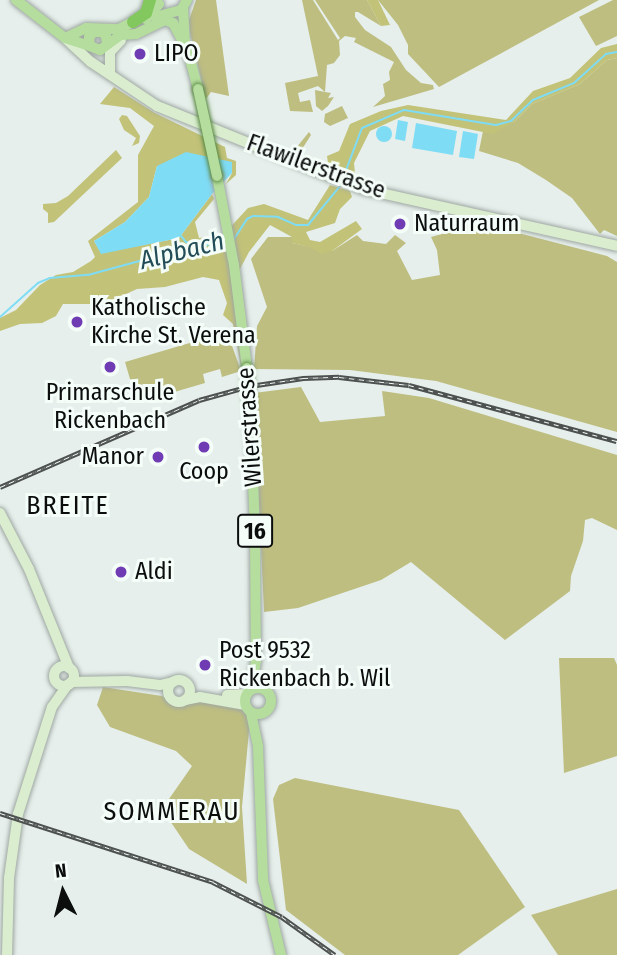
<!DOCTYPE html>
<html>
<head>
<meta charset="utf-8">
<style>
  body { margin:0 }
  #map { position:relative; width:617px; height:955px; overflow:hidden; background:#e6efeb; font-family:"Fira Sans Condensed",sans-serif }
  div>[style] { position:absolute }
  .green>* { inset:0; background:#bebe81 }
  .forest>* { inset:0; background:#c2c279 }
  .water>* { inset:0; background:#7fdcf5 }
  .round { border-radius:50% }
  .stream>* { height:2px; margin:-1px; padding:0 1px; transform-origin:1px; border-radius:1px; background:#7fdcf5 }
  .roads { filter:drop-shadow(0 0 2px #9fa7a3) drop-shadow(0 0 2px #9fa7a3) }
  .secondary>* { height:10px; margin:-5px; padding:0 5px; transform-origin:5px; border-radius:5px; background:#daeecf }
  .secondary>.ring { margin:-5px; padding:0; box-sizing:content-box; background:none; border:10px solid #daeecf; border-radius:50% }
  .primary>* { height:10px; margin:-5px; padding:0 5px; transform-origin:5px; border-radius:5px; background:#b5de9e }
  .primary>.ring { margin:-5px; padding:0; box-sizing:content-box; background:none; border:10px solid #b5de9e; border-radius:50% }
  .highway>* { height:12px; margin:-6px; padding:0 6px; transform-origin:6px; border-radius:6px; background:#83c85e }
  .rail>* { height:4.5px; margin-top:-2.25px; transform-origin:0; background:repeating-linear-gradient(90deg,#f4fdf8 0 5px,#4d514f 0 10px); box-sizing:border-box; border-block:2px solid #4d514f }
  .bridges { filter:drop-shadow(0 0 2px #598742) drop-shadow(0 0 2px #598742) }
  .primary-bridge>* { height:10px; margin:-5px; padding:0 5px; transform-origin:5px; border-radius:5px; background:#b5de9e }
  .dots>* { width:19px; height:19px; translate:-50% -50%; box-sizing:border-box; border:4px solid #f4fdf8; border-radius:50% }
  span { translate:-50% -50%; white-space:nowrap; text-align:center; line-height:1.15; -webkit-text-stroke:6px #f4fdf8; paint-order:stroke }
  .shield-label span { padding:2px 5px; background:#f4fdf8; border:2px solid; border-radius:5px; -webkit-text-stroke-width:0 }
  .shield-label { font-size:23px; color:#0b0e0d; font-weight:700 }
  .poi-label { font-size:24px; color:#0b0e0d }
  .left { translate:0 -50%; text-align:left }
  .right { translate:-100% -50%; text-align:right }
  .street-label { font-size:24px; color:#0b0e0d }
  .water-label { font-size:26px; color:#224c57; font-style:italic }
  .neighbourhood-label { font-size:26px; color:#0b0e0d; letter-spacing:2px }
  .north { position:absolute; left:28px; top:857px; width:70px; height:70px; -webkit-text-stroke:5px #f4fdf8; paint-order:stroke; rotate:354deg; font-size:19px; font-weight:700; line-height:28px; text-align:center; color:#0b0e0d }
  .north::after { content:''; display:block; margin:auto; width:24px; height:32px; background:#0b0e0d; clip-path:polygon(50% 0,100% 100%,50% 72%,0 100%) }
</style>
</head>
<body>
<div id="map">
  <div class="green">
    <i style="clip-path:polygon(196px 0,216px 0,229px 96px,211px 92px,206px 99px,190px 33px,189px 20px)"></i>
    <i style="clip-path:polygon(302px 0,313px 0,338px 40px,340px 38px,315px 0,367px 0,381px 26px,358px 12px,355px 12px,355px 17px,365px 30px,391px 47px,406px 70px,421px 83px,433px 85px,434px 89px,373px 107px,385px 96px,383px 84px,390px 80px,389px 72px,394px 62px,354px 42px,356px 38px,345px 36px,339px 41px,340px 55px,334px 63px,327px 65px,325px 92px,331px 93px,328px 98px,334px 97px,328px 106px,322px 111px,316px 106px,315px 90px,325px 92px,318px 86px,298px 93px,300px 102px,310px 100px,313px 112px,290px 111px,285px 83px,318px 76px)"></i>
    <i style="clip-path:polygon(378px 0,599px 0,439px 87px,408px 54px,408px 45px,398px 25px)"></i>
    <i style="clip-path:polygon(613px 0,617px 0,617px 36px,596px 46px,579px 17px)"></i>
    <i style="clip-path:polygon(617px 58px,617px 236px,604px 230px,600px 234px,572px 198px,546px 180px,518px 163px,479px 151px,483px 131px,514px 122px,532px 104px,580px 84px,607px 60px)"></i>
    <i style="clip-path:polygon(342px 106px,348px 118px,330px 126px,324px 122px,325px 114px)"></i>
    <i style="clip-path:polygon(309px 132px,311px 135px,297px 157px,269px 149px,271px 144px,292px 153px)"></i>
    <i style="clip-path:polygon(457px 217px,607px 256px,617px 262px,617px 432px,436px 381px,350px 370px,254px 369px,257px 326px,267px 307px,251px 259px,268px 237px,292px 237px,292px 243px,332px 251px,357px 235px,363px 241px,386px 244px,395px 235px,406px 243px,397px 251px,412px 280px,440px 275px,437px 250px,431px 237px,449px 232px)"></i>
    <i style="clip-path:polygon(210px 337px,213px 345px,230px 340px,241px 371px,222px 377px,220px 369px,203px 374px,205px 383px,137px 403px,125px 362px)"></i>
    <i style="clip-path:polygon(301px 387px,320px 422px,385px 416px,382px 391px,429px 398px,617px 455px,617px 530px,592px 518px,585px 520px,583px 541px,571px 576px,570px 591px,505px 640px,411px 562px,381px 580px,298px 608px,264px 612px,254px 393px)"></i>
    <i style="clip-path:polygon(559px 658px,614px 658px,617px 665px,617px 756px,564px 773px)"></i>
    <i style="clip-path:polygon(103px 687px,162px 696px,177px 704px,196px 700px,239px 706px,250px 720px,242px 807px,247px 884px,189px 849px,162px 809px,192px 766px,176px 751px,110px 727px,97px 705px)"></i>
    <i style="clip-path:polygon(295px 778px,459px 810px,525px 907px,458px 955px,345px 955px,286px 910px,273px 799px,279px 785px)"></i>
    <i style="clip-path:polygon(617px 889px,617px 955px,558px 955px,531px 915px)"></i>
  </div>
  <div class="forest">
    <i style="clip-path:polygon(367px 0,378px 0,390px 25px,381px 26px)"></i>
    <i style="clip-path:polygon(617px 44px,617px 58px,607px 60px,580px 84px,532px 104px,514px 122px,493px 134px,403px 116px,370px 131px,354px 163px,355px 174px,372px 185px,329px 170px,327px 156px,339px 151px,350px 124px,381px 111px,408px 105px,506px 120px,533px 91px,570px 78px,601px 48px)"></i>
    <i style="clip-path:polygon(114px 87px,155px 113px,225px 147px,227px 158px,236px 161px,236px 175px,226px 184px,232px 173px,157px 166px,149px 197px,125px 222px,94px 241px,101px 253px,179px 238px,212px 194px,214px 199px,195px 222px,199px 238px,223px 235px,248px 208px,264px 204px,308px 220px,330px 185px,350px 191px,352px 197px,340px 209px,335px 223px,306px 232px,310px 240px,320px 242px,356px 221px,362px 229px,332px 251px,321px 254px,310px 247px,292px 243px,292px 237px,270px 225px,249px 252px,232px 284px,242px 371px,233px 324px,223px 315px,227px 303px,219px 280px,203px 277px,165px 287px,137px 289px,104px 304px,63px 304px,56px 316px,42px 323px,20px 324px,0 331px,0 318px,16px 310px,40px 285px,56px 275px,73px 272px,91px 261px,95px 257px,88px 241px,138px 202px,138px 155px,154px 126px,130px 108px,100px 104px)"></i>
    <i style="clip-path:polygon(122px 115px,127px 116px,140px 136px,139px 143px,132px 146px,136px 138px,124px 130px,119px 119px)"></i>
    <i style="clip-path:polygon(116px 150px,122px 158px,54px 222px,48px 223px,48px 213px,43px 209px,43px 204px,56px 203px,68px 196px)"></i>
  </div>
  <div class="water">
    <i style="clip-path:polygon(398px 120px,408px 122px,405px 141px,395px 139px)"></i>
    <i style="clip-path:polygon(416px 123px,457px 131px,453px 155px,412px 148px)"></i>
    <i class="round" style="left:376px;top:126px;width:16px;height:16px"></i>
    <i style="clip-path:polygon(463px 131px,478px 134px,474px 159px,459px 157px)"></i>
    <i style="clip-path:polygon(186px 152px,232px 162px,232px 173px,212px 194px,179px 238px,101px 254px,94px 241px,125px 222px,149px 197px,157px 166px)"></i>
  </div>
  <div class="stream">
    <i style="left:343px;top:178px;width:53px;rotate:-69.2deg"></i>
    <i style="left:362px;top:128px;width:46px;rotate:-23.2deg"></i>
    <i style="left:404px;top:110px;width:93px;rotate:9.3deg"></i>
    <i style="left:496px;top:125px;width:16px;rotate:-15deg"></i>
    <i style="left:511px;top:121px;width:30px;rotate:-44deg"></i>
    <i style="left:533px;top:100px;width:44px;rotate:-22.5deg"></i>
    <i style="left:574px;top:83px;width:43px;rotate:-42.2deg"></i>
    <i style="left:606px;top:54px;width:11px;rotate:-10deg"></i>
    <i style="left:181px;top:236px;width:8px;rotate:50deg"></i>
    <i style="left:186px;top:242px;width:15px;rotate:11deg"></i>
    <i style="left:234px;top:239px;width:24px;rotate:-57deg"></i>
    <i style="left:247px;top:219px;width:7px;rotate:-27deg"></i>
    <i style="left:253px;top:216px;width:25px;rotate:2deg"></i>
    <i style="left:278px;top:217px;width:20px;rotate:24deg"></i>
    <i style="left:296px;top:225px;width:12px"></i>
    <i style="left:308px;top:225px;width:50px;rotate:-50.6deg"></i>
    <i style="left:0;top:317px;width:51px;rotate:-41.8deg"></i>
    <i style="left:38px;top:283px;width:13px;rotate:-23deg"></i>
    <i style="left:50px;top:278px;width:38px;rotate:-5deg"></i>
    <i style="left:88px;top:275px;width:95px;rotate:-15.2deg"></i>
    <i style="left:180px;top:250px;width:47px;rotate:-11.1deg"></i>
  </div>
  <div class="roads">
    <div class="secondary">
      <i style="left:65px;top:38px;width:35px;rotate:43deg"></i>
      <i style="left:91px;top:62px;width:79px;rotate:33.7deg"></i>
      <i style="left:157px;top:106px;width:200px;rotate:22.1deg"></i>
      <i style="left:342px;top:181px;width:27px;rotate:20deg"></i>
      <i style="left:367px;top:190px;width:256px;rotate:12.6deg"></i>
      <i style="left:110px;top:73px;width:21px;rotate:-90deg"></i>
      <i style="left:110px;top:52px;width:16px;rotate:-47deg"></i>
      <i style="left:0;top:513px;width:63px;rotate:62.6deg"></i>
      <i style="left:29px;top:569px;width:107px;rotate:68deg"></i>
      <i class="ring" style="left:54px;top:666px;width:10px;height:10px"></i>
      <i class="ring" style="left:168px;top:680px;width:12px;height:12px"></i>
      <i style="left:71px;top:682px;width:56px;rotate:-1deg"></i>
      <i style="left:127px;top:681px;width:33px;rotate:7deg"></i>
      <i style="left:160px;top:685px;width:13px;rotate:-13deg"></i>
      <i style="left:227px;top:695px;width:20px;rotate:-3deg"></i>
      <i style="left:185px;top:700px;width:15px;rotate:-11deg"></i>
      <i style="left:200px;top:697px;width:46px;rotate:10.1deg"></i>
      <i style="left:7px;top:955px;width:77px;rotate:-88.5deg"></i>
      <i style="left:9px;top:878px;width:65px;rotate:-82deg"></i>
      <i style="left:18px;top:814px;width:112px;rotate:-72.4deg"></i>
      <i style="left:52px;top:707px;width:28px;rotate:-55deg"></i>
    </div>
    <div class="primary">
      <i style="left:16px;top:0;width:62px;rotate:37.8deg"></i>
      <i style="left:65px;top:38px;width:26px;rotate:18deg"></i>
      <i style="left:183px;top:7px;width:34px;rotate:87deg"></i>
      <i style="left:185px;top:41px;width:50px;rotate:74.8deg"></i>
      <i style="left:155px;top:17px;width:27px;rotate:-15deg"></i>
      <i style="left:181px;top:10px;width:12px;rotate:-59deg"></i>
      <i style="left:146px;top:19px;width:20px;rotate:-49deg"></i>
      <i style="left:65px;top:38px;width:23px;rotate:-25deg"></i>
      <i style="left:86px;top:28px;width:33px;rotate:2deg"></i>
      <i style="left:119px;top:29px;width:16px;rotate:-27deg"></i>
      <i style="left:107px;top:44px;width:8px;rotate:-97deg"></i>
      <i style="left:106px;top:36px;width:6px;rotate:-135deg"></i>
      <i style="left:102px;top:32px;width:8px;rotate:180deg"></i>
      <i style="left:94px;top:32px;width:7px;rotate:135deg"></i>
      <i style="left:89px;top:37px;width:9px;rotate:84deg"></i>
      <i style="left:90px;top:46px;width:11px;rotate:22deg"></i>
      <i style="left:100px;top:50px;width:26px;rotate:-36deg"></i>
      <i style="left:121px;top:35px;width:15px;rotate:-4deg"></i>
      <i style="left:136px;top:34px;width:32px;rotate:-26deg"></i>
      <i style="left:165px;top:20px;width:9px;rotate:21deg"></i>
      <i style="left:173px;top:23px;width:32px;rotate:62deg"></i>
      <i style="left:217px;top:176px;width:91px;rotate:79.2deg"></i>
      <i style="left:234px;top:265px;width:104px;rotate:82.8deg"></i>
      <i style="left:250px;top:402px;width:130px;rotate:87.8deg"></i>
      <i style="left:255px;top:532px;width:128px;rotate:89.6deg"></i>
      <i style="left:256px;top:660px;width:29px;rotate:98deg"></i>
      <i class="ring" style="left:245px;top:688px;width:16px;height:16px"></i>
      <i style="left:251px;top:713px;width:35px;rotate:78deg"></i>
      <i style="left:258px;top:747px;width:133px;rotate:87.8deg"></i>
      <i style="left:263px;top:880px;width:77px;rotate:76.5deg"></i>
    </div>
    <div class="highway">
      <i style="left:133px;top:22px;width:16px;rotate:-35deg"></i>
      <i style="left:146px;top:13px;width:14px;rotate:-73deg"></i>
    </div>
  </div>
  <div class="rail">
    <i style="left:0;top:487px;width:217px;rotate:-23.6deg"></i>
    <i style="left:199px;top:400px;width:53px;rotate:-15.4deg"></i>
    <i style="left:250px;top:386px;width:54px;rotate:-8.6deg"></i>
    <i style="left:303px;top:378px;width:36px;rotate:-2deg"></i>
    <i style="left:339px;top:377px;width:70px;rotate:6.5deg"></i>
    <i style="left:409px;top:385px;width:215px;rotate:15.1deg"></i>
    <i style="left:0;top:813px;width:224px;rotate:17.9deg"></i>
    <i style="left:213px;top:882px;width:77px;rotate:26.9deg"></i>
    <i style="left:282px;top:917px;width:65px;rotate:35.6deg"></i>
  </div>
  <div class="bridges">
    <div class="primary-bridge">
      <i style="left:198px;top:89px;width:89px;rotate:77.7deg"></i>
      <i style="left:247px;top:368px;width:34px;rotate:85deg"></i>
    </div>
  </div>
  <div class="dots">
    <i style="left:140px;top:54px;background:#703cb3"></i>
    <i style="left:400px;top:224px;background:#703cb3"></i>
    <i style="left:77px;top:322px;background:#703cb3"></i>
    <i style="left:110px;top:367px;background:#703cb3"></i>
    <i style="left:204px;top:447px;background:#703cb3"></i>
    <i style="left:158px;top:457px;background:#703cb3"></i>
    <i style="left:121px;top:572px;background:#703cb3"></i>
    <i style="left:205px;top:665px;background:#703cb3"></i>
  </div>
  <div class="shield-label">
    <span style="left:255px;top:531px">16</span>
  </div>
  <div class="poi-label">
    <span class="left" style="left:154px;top:54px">LIPO</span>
    <span class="left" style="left:414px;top:224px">Naturraum</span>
    <span class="left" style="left:91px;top:322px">Katholische<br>Kirche St. Verena</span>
    <span style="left:110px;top:407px">Primarschule<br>Rickenbach</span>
    <span class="right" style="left:144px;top:457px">Manor</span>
    <span style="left:204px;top:472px">Coop</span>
    <span class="left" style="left:135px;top:572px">Aldi</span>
    <span class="left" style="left:219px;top:665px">Post 9532<br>Rickenbach b. Wil</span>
  </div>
  <div class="street-label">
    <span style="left:316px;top:167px;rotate:20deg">Flawilerstrasse</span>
    <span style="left:250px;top:427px;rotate:-94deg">Wilerstrasse</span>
  </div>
  <div class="water-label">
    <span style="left:182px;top:251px;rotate:-14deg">Alpbach</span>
  </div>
  <div class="neighbourhood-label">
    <span style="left:68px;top:506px">BREITE</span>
    <span style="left:172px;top:812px">SOMMERAU</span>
  </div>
  <div class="north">N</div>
</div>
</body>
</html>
